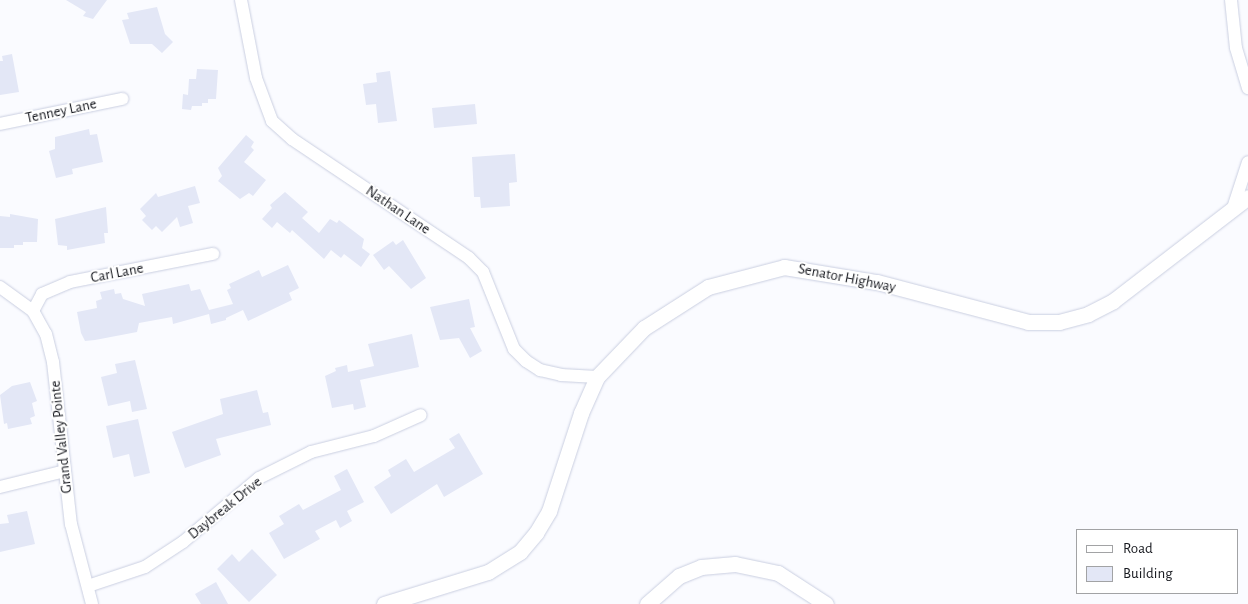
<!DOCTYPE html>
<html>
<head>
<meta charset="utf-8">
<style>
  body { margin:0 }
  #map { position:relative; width:1248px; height:604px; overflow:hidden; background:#fafbff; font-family:"Alegreya Sans",sans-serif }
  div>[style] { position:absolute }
  .building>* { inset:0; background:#e3e7f6 }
  .roads { filter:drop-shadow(0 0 1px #cacfe1) drop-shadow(0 0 1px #cacfe1) }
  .minor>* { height:12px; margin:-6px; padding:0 6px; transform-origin:6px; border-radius:6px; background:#fff }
  .tertiary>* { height:15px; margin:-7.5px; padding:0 7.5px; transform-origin:7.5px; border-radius:7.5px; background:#fff }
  span { translate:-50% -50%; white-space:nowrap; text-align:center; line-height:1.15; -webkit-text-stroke:4px #fff; paint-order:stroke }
  .street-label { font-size:15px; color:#17191f }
  .legend { position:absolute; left:1076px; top:529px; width:162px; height:65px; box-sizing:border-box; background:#fff; border:1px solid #a2a3a5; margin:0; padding:6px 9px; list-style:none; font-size:15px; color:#17191f }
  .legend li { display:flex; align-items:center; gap:10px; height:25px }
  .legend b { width:25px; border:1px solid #a2a3a5 }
</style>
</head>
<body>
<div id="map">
  <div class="building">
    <i style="clip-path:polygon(66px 0,107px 0,93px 19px,83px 16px,86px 12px)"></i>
    <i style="clip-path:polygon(157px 7px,165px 34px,173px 42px,162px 53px,152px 44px,130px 44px,122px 20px,129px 19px,127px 13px)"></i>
    <i style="clip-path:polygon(12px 54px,19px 92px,0 95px,0 61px,3px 61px,2px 56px)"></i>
    <i style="clip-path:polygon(197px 69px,218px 70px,216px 99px,208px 99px,208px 103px,202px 103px,202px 106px,192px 106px,191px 110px,182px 109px,183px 94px,188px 95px,189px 79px,196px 79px)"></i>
    <i style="clip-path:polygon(390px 71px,397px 121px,378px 123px,376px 104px,366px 105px,363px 84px,377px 82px,376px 73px)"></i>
    <i style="clip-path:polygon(475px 104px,477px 124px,434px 128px,432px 108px)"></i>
    <i style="clip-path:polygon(89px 129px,90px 135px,97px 134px,103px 162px,72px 169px,73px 174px,56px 178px,49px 151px,55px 149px,55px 137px)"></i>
    <i style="clip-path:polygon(246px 135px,254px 142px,251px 147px,254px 150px,244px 162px,266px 180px,253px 196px,249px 193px,240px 199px,218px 181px,222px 176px,218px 168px)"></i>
    <i style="clip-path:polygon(515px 154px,517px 182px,509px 183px,510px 206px,481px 208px,480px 197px,474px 197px,472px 157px)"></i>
    <i style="clip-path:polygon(195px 186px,200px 203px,188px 206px,193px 223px,180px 227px,177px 217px,162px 232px,156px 226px,152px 230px,142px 220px,146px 216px,140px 209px,156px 193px,158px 197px)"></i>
    <i style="clip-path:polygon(285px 192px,308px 212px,302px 218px,319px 233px,330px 219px,337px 223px,339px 220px,364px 239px,362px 248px,370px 254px,361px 267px,344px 254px,341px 258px,331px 250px,324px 259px,292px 230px,290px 233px,277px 222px,272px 228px,262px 219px,272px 208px,270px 205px)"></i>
    <i style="clip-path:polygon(106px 207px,108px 233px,104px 233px,105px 243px,67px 250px,67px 246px,58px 245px,55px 219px)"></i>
    <i style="clip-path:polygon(10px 214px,38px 219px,37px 242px,23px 242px,23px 245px,14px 245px,14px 248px,0 248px,0 216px,10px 217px)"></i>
    <i style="clip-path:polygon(403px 240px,426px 278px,411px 289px,389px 266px,384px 270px,373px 255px,393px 241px,396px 245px)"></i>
    <i style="clip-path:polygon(288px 265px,299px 288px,289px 293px,292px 300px,248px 321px,243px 310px,226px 318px,226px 320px,211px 324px,209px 314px,173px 324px,172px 317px,139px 323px,137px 332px,95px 340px,85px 341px,81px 333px,77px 312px,97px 308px,96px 301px,102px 299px,100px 292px,114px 289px,115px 294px,121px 293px,123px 299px,145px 306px,142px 294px,189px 284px,191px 291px,200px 289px,209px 310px,233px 304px,227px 290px,231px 288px,229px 284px,259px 270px,262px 277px)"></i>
    <i style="clip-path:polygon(469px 299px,475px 327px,470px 328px,482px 351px,470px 358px,459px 338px,440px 340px,430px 307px)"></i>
    <i style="clip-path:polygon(412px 334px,419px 367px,360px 380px,366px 407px,354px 410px,353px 404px,332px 408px,325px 376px,336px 371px,335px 368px,347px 365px,348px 372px,374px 366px,368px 344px)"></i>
    <i style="clip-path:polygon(135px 360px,147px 409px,132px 412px,130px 401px,108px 406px,101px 377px,117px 373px,115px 364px)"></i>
    <i style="clip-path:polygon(30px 382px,37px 401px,32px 403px,35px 416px,30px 418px,32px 424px,8px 429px,7px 423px,4px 424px,0 395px,12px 386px)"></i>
    <i style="clip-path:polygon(257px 390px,263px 413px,268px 412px,271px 425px,216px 439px,221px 455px,185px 468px,172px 432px,223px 414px,220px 399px)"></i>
    <i style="clip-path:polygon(138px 419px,150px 473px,134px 477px,129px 454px,113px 458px,106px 426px)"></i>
    <i style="clip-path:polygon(459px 433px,483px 474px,444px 497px,437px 484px,391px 514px,374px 487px,391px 476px,388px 470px,406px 459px,414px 472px,455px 448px,449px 439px)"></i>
    <i style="clip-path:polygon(347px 469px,364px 502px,347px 511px,352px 521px,340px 528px,336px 520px,315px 531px,320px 539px,284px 559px,269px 533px,284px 524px,279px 516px,299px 504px,303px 510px,341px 490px,334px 476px)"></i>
    <i style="clip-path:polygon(27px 511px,35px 544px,0 552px,0 524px,9px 523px,7px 515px)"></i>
    <i style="clip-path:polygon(252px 549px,277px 575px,249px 602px,217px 569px,232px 554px,239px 562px)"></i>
    <i style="clip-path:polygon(216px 582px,228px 604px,201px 604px,195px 594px)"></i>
  </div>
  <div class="roads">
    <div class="minor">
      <i style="left:241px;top:0;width:79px;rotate:79.1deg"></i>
      <i style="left:256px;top:78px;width:46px;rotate:69.6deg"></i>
      <i style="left:272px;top:121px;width:27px;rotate:42deg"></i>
      <i style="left:292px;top:139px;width:213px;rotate:33.9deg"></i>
      <i style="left:469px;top:258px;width:20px;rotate:45deg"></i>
      <i style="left:483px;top:272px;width:83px;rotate:68.1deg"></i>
      <i style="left:514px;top:349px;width:17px;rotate:45deg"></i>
      <i style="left:526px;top:361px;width:17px;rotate:33deg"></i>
      <i style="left:540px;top:370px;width:22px;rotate:13deg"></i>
      <i style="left:561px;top:375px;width:36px;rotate:3deg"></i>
      <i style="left:1231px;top:0;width:48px;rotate:84.1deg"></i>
      <i style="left:1236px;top:48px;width:42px;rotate:73.3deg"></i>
      <i style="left:0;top:124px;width:125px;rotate:-11.6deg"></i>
      <i style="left:1233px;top:208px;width:48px;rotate:-71.9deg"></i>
      <i style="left:0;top:287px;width:41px;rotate:36deg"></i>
      <i style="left:33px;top:311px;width:26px;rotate:61deg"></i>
      <i style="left:46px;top:334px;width:29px;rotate:76deg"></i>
      <i style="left:53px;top:362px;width:163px;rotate:83.7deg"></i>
      <i style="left:71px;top:524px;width:83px;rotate:75.3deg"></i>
      <i style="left:33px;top:311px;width:19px;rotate:-62deg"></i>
      <i style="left:42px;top:294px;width:30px;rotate:-23deg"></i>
      <i style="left:70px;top:282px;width:146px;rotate:-11.1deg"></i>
      <i style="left:0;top:487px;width:67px;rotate:-13.8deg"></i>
      <i style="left:88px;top:586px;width:60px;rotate:-18.4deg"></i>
      <i style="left:145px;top:567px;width:45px;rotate:-33.3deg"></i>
      <i style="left:183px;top:542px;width:99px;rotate:-40.1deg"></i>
      <i style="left:259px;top:478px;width:58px;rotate:-26.6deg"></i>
      <i style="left:311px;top:452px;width:65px;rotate:-14.3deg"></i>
      <i style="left:374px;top:436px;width:51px;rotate:-24.1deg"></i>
    </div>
    <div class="tertiary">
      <i style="left:384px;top:604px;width:109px;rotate:-17.1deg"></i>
      <i style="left:488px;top:572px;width:38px;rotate:-32deg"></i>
      <i style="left:520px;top:552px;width:25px;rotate:-50deg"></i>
      <i style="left:536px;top:533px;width:26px;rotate:-59deg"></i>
      <i style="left:549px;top:511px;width:103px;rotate:-71.9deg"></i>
      <i style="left:581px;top:413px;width:39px;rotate:-66deg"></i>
      <i style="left:597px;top:377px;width:68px;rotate:-46.2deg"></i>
      <i style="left:644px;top:328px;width:76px;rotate:-32.6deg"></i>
      <i style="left:708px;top:287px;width:79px;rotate:-14.7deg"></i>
      <i style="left:784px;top:267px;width:94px;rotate:9.2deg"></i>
      <i style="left:877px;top:282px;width:156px;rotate:14.8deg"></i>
      <i style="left:1028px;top:322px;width:31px"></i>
      <i style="left:1059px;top:322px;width:30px;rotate:-15deg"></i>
      <i style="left:1088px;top:314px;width:28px;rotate:-27deg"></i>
      <i style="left:1113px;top:301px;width:170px;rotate:-37.6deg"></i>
      <i style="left:647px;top:604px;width:43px;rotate:-41.2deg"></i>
      <i style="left:679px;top:576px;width:24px;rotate:-22deg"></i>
      <i style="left:701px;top:567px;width:34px;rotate:-5deg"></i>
      <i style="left:735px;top:564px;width:44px;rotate:11.8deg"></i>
      <i style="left:778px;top:573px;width:57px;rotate:32.9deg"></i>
    </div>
  </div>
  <div class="street-label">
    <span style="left:61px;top:111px;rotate:-12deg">Tenney Lane</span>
    <span style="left:398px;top:210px;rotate:34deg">Nathan Lane</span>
    <span style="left:117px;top:273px;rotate:-11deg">Carl Lane</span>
    <span style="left:847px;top:278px;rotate:11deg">Senator Highway</span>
    <span style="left:61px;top:437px;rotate:-96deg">Grand Valley Pointe</span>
    <span style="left:225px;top:508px;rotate:-39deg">Daybreak Drive</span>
  </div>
  <ul class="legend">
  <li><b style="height:6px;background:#fff"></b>Road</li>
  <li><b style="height:14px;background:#e3e7f6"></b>Building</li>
  </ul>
</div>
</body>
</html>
